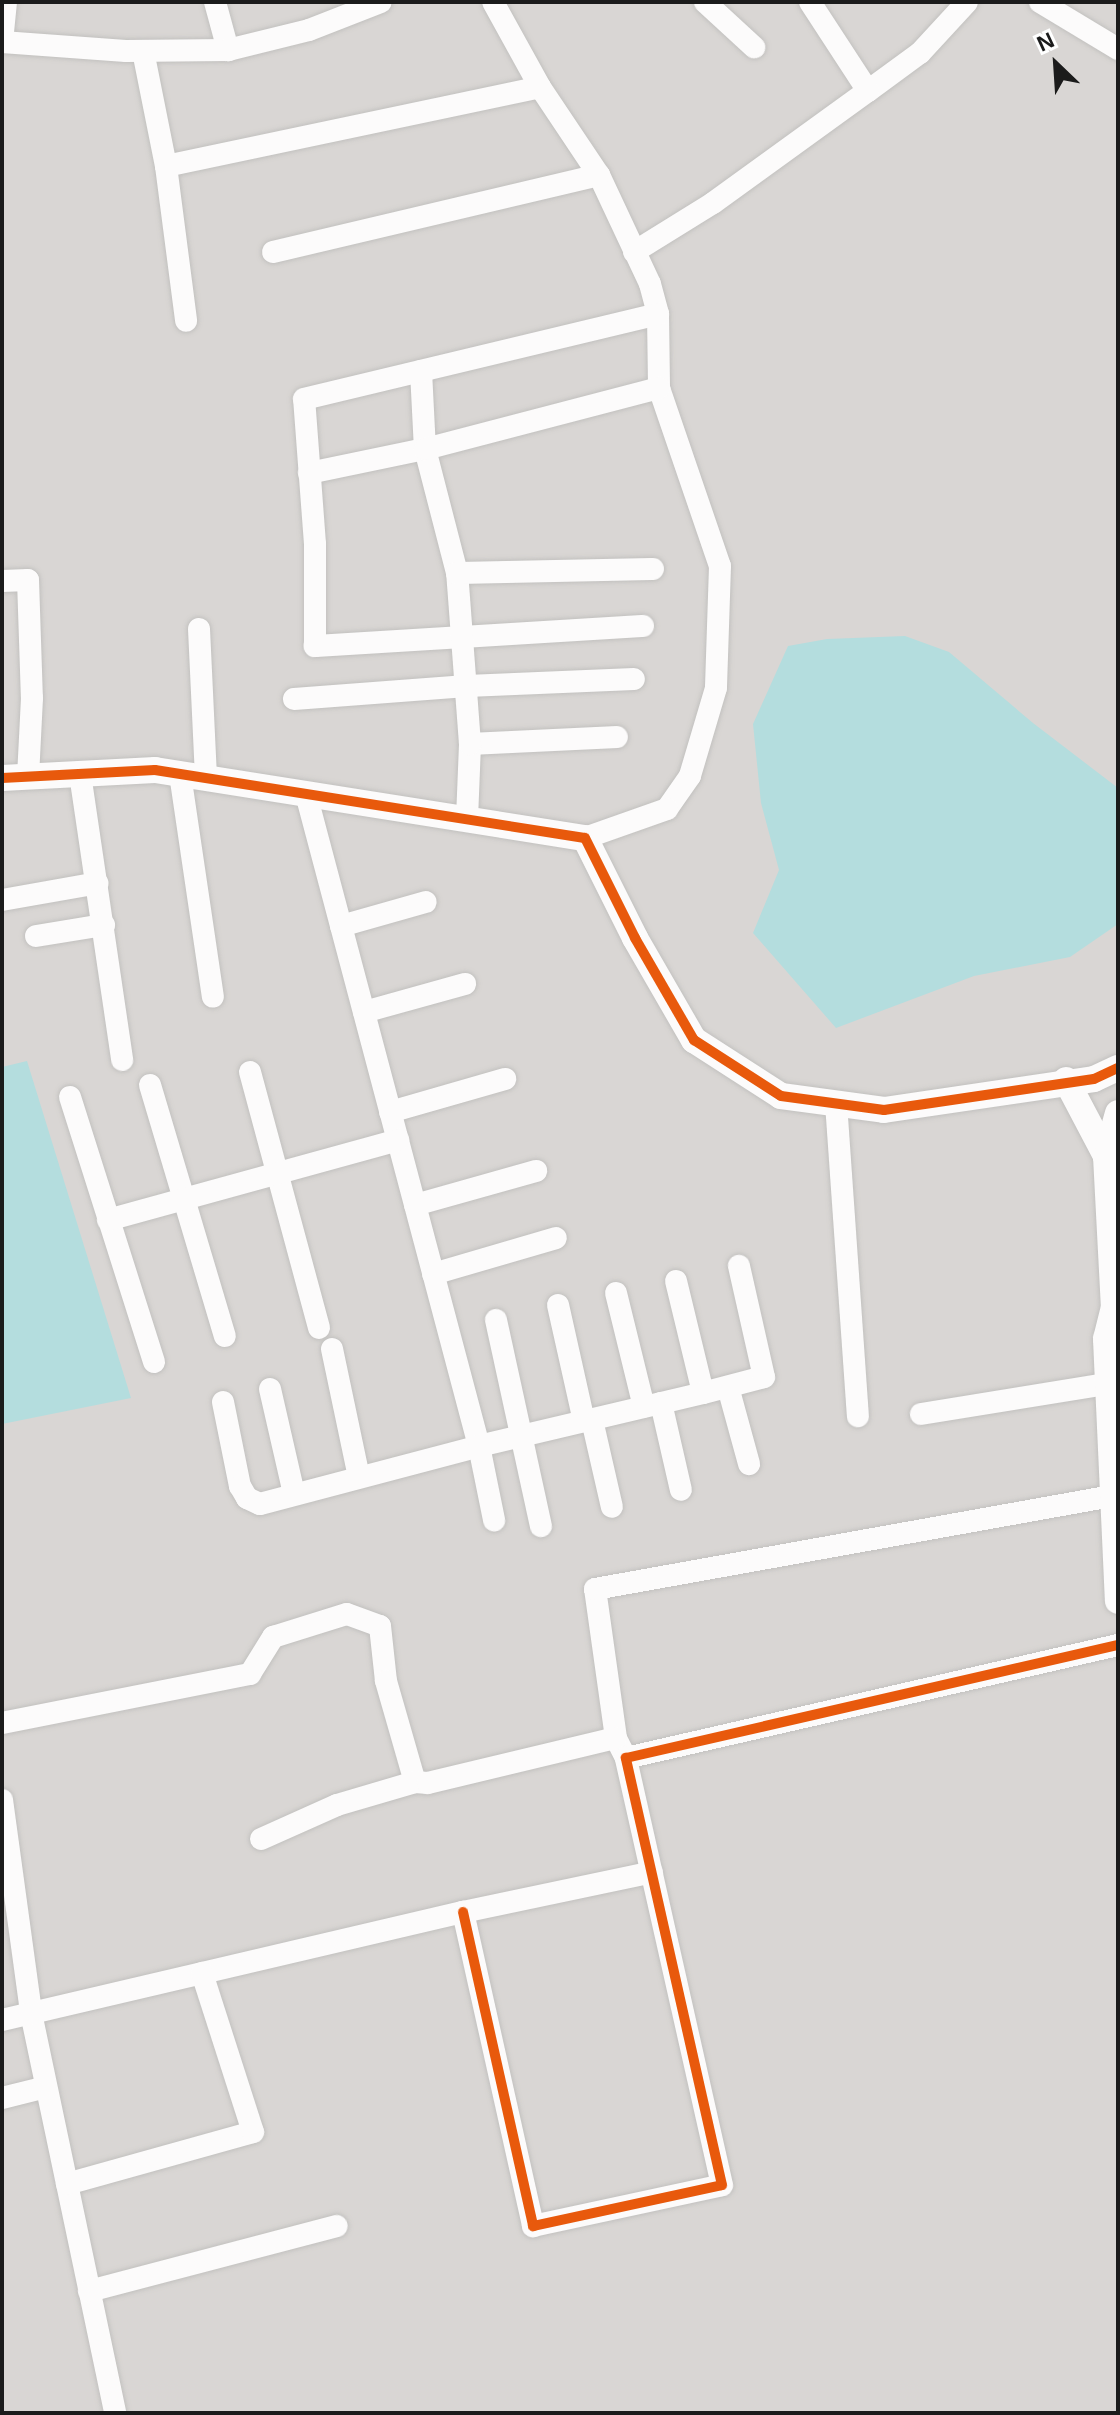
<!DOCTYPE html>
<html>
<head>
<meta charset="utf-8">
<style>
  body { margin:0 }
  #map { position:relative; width:1120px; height:2415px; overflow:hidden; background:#eae6e2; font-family:Arial,sans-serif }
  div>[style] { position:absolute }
  .residential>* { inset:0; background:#d9d6d4 }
  .water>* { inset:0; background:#b4ddde }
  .roads { filter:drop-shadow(0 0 2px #c2c1bf) drop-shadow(0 0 2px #c2c1bf) }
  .minor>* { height:22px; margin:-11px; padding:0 11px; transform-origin:11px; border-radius:11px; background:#fcfbfb }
  .tertiary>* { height:26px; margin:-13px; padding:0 13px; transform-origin:13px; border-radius:13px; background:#fcfbfb }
  .cycleway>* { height:10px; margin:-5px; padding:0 5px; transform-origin:5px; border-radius:5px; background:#e8590c }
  span { translate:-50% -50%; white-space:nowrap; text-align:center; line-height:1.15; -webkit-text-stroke:7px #fff; paint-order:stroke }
  .frame { position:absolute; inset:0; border:4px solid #1b1b1b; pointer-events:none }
  .north { position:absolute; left:1016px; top:24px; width:80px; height:80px; -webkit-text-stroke:6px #fff; paint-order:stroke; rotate:335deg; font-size:22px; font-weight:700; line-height:32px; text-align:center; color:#1b1b1b }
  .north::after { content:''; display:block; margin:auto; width:28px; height:36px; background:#1b1b1b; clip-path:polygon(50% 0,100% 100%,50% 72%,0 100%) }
</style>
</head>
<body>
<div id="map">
  <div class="residential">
    <i style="clip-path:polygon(2px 2px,1118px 2px,1118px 2413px,2px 2413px)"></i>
  </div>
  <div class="water">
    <i style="clip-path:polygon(905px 636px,949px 652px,1033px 723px,1118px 788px,1118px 924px,1070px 957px,974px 976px,836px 1028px,753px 933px,779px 870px,761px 803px,753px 724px,788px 646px,827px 639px)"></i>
    <i style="clip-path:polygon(27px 1061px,131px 1398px,2px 1424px,2px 1067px)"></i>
  </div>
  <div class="roads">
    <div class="minor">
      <i style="left:215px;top:2px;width:50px;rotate:74.8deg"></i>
      <i style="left:493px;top:2px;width:97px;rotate:61.1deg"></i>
      <i style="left:540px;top:87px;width:106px;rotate:56.2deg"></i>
      <i style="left:599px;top:175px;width:120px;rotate:64.9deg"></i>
      <i style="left:650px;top:284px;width:31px;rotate:75deg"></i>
      <i style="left:658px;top:314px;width:74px;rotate:89.2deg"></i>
      <i style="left:659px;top:388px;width:188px;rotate:71.1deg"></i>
      <i style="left:720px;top:566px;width:122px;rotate:91.9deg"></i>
      <i style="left:716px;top:688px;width:92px;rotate:106.5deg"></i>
      <i style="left:690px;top:776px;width:40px;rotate:124.9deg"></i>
      <i style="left:667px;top:809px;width:87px;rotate:160.5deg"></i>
      <i style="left:705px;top:2px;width:67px;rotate:42.6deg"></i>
      <i style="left:1040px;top:2px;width:91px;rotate:31.1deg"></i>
      <i style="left:2px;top:42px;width:124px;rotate:4.2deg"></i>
      <i style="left:126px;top:51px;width:102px;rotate:-0.6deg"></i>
      <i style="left:228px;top:50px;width:83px;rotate:-13.9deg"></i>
      <i style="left:309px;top:30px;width:77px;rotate:-21.3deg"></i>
      <i style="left:2px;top:42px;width:40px;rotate:-84.3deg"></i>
      <i style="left:143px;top:51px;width:117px;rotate:78.7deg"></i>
      <i style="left:166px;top:166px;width:156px;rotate:82.6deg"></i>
      <i style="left:868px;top:91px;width:64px;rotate:-36.2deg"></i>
      <i style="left:920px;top:53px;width:69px;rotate:-47.3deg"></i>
      <i style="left:166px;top:166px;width:382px;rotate:-11.9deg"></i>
      <i style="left:273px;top:252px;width:335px;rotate:-13.3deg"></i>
      <i style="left:634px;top:252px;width:93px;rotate:-31.8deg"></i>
      <i style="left:713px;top:203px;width:191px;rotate:-35.9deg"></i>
      <i style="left:868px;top:91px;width:106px;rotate:-123.1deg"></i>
      <i style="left:421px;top:371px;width:78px;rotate:87.1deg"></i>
      <i style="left:425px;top:449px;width:128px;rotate:75.5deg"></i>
      <i style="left:309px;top:473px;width:118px;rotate:-11.7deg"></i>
      <i style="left:425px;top:449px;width:242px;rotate:-14.6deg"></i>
      <i style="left:2px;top:581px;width:26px;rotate:-2deg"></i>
      <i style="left:28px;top:580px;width:118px;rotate:88.1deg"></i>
      <i style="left:32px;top:698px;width:79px;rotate:92.9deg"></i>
      <i style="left:643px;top:626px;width:329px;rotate:176.5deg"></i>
      <i style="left:315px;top:646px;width:102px;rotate:-90deg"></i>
      <i style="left:315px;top:544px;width:145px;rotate:-94.3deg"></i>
      <i style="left:304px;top:399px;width:364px;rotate:-13.5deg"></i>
      <i style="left:199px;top:629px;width:149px;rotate:87.3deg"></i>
      <i style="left:294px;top:699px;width:173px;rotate:-4.3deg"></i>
      <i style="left:467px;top:686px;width:167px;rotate:-2.4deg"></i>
      <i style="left:470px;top:744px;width:147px;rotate:-2.7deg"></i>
      <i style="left:80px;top:774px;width:289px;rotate:81.6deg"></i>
      <i style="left:180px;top:774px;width:225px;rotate:81.6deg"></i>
      <i style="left:306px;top:794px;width:675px;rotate:75.14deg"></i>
      <i style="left:479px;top:1446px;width:76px;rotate:78.5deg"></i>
      <i style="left:467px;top:819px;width:75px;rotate:-87.7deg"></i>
      <i style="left:470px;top:744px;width:171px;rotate:-94.3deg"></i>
      <i style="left:457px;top:573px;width:196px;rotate:-1.2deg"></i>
      <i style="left:2px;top:900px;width:97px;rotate:-10deg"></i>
      <i style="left:341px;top:926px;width:88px;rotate:-15.8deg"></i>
      <i style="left:36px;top:936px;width:69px;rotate:-9.2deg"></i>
      <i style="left:364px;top:1012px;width:105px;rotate:-15.5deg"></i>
      <i style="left:250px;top:1072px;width:265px;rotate:74.9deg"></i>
      <i style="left:150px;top:1085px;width:262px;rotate:73.4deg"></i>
      <i style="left:70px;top:1097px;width:278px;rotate:72.4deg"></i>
      <i style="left:836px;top:1103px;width:314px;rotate:86deg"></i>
      <i style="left:390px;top:1112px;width:120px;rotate:-16deg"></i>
      <i style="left:415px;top:1205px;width:126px;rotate:-15.7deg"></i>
      <i style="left:108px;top:1220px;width:301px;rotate:-15.4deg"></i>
      <i style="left:433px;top:1274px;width:128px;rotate:-16.3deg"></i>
      <i style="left:676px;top:1281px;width:115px;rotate:76.4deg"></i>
      <i style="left:616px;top:1293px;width:117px;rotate:76.2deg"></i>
      <i style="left:558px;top:1305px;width:119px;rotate:77.4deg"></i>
      <i style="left:496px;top:1320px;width:211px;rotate:77.7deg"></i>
      <i style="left:332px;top:1349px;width:131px;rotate:78.1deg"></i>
      <i style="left:728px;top:1387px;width:80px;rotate:74.7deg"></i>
      <i style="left:270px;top:1389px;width:108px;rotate:77.1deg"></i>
      <i style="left:223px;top:1402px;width:86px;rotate:78.6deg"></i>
      <i style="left:240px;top:1486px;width:14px;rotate:60deg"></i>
      <i style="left:247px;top:1498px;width:14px;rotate:25deg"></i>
      <i style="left:260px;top:1504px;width:227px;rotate:-14.8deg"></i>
      <i style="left:479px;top:1446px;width:230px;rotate:-13.3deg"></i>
      <i style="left:703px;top:1393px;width:63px;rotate:-14.7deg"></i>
      <i style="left:764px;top:1377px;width:114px;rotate:-102.7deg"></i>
      <i style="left:661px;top:1403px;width:89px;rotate:77.1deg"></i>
      <i style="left:921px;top:1414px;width:188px;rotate:-9.2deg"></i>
      <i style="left:592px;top:1420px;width:89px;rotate:77.1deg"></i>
      <i style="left:2px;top:1723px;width:253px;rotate:-11.2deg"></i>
      <i style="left:250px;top:1674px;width:44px;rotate:-58.1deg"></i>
      <i style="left:273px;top:1637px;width:77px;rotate:-17.3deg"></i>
      <i style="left:347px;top:1614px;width:35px;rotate:20deg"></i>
      <i style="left:380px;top:1626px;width:55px;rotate:83.8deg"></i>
      <i style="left:386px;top:1681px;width:105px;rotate:74deg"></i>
      <i style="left:626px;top:1758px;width:22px;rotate:-117deg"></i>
      <i style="left:616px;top:1738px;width:150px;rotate:-98deg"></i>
      <i style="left:595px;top:1589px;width:525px;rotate:-10.2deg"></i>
      <i style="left:2px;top:1800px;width:215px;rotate:82.2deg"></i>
      <i style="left:31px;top:2013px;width:409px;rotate:78.1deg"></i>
      <i style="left:261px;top:1839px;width:83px;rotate:-24.1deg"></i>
      <i style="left:337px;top:1805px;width:81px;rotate:-16.4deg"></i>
      <i style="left:415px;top:1782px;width:13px;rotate:4deg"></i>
      <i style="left:428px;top:1783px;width:193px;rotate:-13.5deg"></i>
      <i style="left:463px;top:1912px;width:322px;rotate:77.4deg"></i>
      <i style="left:533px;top:2226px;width:193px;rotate:-12.2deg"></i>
      <i style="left:722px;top:2185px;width:438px;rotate:-102.7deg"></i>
      <i style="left:626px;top:1758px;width:505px;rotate:-12.94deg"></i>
      <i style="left:2px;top:2020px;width:473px;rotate:-13.2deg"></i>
      <i style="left:463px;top:1912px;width:193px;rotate:-11.9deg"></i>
      <i style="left:2px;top:2098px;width:45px;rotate:-14deg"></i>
      <i style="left:67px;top:2184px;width:193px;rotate:-15.6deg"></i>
      <i style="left:253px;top:2132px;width:167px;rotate:-107.8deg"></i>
      <i style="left:89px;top:2291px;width:256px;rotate:-14.7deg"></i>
    </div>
    <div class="tertiary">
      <i style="left:2px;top:778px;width:153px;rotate:-3deg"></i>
      <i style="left:155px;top:770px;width:435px;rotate:9deg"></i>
      <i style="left:585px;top:838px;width:112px;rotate:63.4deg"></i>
      <i style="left:635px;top:938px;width:118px;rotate:60deg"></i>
      <i style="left:694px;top:1040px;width:103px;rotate:32.8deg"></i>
      <i style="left:781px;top:1096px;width:104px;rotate:7.7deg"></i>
      <i style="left:884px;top:1110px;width:212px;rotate:-8.4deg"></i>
      <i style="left:1094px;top:1079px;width:26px;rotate:-25deg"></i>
      <i style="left:1066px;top:1080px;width:86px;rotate:62.2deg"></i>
      <i style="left:1118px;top:1113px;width:45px;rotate:105.6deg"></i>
      <i style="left:1106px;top:1156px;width:151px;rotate:87deg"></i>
      <i style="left:1114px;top:1307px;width:33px;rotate:104deg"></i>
      <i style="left:1106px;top:1339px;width:262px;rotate:87.4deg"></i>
    </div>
  </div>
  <div class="cycleway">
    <i style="left:2px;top:778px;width:153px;rotate:-3deg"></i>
    <i style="left:155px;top:770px;width:435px;rotate:9deg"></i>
    <i style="left:585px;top:838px;width:112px;rotate:63.4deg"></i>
    <i style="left:635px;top:938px;width:118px;rotate:60deg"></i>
    <i style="left:694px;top:1040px;width:103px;rotate:32.8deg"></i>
    <i style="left:781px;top:1096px;width:104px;rotate:7.7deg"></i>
    <i style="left:884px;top:1110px;width:212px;rotate:-8.4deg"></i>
    <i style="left:1094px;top:1079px;width:26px;rotate:-25deg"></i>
    <i style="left:463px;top:1912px;width:322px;rotate:77.4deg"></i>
    <i style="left:533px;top:2226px;width:193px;rotate:-12.2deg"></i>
    <i style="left:722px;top:2185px;width:438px;rotate:-102.7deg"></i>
    <i style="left:626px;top:1758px;width:505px;rotate:-12.94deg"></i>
  </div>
  <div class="frame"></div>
  <div class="north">N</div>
</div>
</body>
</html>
